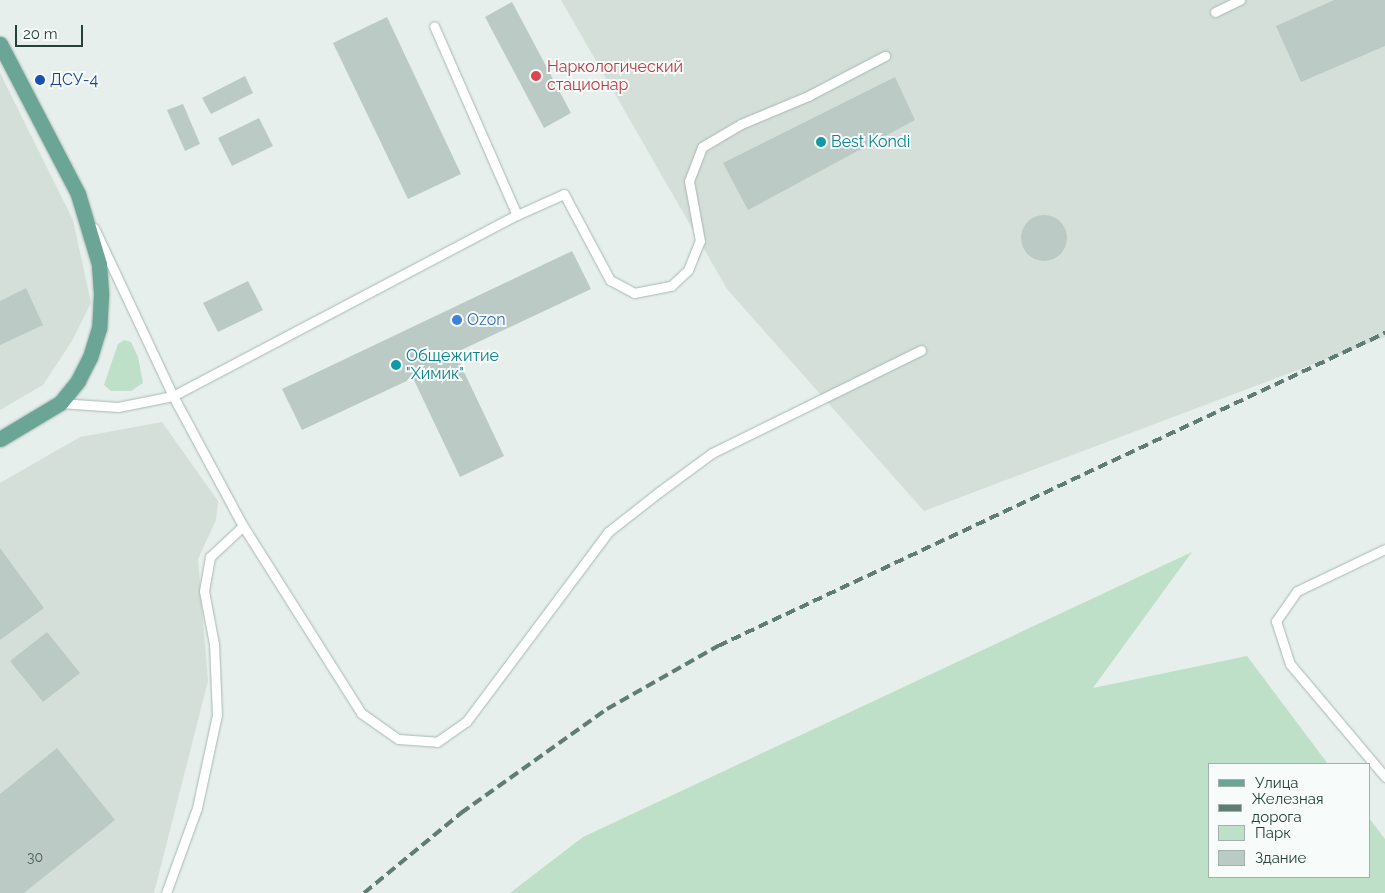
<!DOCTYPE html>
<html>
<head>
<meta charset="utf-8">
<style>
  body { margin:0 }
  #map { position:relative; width:1385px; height:893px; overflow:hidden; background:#e6efeb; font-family:Raleway,sans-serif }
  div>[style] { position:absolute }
  .built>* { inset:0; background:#d4dfda }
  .green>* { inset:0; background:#bfe0c8 }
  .building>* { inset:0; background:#bbcac4 }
  .round { border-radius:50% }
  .roads { filter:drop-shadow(0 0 1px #a8b8b2) drop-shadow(0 0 1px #a8b8b2) }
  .lane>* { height:9px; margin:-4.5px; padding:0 4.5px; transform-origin:4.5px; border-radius:4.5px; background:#fff }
  .primary>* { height:15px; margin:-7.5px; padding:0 7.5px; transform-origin:7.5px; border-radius:7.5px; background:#6aa596 }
  .rail>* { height:4px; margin-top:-2px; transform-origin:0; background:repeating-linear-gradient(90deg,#5f7d75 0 10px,transparent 0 15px) }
  .dots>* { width:14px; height:14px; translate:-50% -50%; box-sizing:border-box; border:2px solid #f7fbf9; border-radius:50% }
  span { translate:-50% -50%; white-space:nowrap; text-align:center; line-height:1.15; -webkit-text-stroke:4px #f7fbf9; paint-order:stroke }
  .number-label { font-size:14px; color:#4a645c }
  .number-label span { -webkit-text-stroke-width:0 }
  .health-label { font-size:16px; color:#be3a42 }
  .left { translate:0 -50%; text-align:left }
  .transit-label { font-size:16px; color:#164399 }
  .culture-label { font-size:16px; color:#0d838f }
  .shop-label { font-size:16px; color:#366cbe }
  .legend { position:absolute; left:1208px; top:763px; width:162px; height:115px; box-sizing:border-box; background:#f7fbf9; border:1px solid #a3b1ad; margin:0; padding:6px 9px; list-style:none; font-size:15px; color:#24423a }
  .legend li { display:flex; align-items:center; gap:10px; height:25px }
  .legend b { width:25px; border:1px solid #a3b1ad }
  .scale { position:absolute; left:15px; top:25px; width:68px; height:22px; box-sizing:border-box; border:2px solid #24423a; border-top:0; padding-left:6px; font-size:15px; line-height:18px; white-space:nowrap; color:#24423a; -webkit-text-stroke:4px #f7fbf9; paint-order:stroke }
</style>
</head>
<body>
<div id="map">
  <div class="built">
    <i style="clip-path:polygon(561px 0,1385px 0,1385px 337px,924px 511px,727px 289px)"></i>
    <i style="clip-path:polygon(0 73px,73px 220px,91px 303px,72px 341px,43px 385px,0 410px)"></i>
    <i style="clip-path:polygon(162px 422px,218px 501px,216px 520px,198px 559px,208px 681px,154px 893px,0 893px,0 483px,80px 437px)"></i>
  </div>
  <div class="green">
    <i style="clip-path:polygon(124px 340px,131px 342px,138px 357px,143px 383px,131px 391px,111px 391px,104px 385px,118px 344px)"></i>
    <i style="clip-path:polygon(1192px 552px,1093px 688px,1247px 656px,1328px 764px,1209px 764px,1209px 877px,1369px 877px,1369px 818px,1385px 839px,1385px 893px,510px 893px,583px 837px)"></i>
  </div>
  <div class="building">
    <i style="clip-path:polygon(1334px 0,1385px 0,1385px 46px,1301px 82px,1276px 26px)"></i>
    <i style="clip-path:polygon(512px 2px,571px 113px,544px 128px,485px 17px)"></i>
    <i style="clip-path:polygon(387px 17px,461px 174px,408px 199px,333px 43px)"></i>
    <i style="clip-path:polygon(245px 76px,253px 93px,211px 114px,202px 98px)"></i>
    <i style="clip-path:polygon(895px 77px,915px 120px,748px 210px,723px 163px)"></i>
    <i style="clip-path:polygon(183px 104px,200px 144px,185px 151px,167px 110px)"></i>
    <i style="clip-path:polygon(259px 118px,273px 146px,232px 166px,218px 138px)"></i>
    <i class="round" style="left:1021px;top:215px;width:46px;height:46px"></i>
    <i style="clip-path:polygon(572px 251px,591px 289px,455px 353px,504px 456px,460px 477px,413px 378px,302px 430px,282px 389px)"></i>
    <i style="clip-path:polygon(248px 281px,263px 310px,218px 332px,203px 303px)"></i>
    <i style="clip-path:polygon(26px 288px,43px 325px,0 345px,0 301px)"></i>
    <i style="clip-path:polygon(0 548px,44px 608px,0 640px)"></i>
    <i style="clip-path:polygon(47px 632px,80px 673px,43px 702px,10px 661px)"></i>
    <i style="clip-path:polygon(57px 748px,115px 820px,24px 893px,0 893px,0 794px)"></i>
  </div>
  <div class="roads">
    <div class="lane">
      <i style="left:1215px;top:12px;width:28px;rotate:-26deg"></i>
      <i style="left:517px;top:215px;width:51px;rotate:-24.1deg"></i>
      <i style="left:564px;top:194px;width:98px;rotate:61.9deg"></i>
      <i style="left:610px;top:280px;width:27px;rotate:28deg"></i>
      <i style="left:634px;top:293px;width:38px;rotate:-11deg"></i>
      <i style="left:671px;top:286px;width:23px;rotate:-43deg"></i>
      <i style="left:688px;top:270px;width:31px;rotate:-68deg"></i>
      <i style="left:700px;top:241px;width:61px;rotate:-100.4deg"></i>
      <i style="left:689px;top:181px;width:36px;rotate:-69deg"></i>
      <i style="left:702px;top:147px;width:45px;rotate:-30.5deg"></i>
      <i style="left:741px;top:124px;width:73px;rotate:-22.7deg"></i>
      <i style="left:808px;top:96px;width:87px;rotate:-27.5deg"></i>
      <i style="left:94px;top:228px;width:186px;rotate:64.8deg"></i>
      <i style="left:173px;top:396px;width:148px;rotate:61.7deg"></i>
      <i style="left:243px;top:526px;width:221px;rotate:57.7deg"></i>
      <i style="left:361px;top:713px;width:45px;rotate:35.1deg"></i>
      <i style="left:398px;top:739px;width:39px;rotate:4deg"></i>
      <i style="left:437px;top:742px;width:35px;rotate:-35deg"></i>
      <i style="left:466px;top:722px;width:237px;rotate:-53.2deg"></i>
      <i style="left:608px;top:532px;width:65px;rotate:-38.1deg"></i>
      <i style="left:659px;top:492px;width:66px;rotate:-36.3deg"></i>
      <i style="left:712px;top:453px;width:233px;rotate:-26.2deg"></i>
      <i style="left:60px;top:403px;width:58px;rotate:3.9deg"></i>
      <i style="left:118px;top:407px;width:56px;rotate:-11.3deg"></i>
      <i style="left:173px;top:396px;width:389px;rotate:-27.8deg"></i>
      <i style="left:517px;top:215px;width:206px;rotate:-113.7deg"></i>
      <i style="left:1385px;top:549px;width:98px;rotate:154.5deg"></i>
      <i style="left:1297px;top:591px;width:37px;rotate:125deg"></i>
      <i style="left:1276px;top:621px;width:45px;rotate:72deg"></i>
      <i style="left:1290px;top:664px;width:148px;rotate:49.9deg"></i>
      <i style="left:166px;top:893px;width:90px;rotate:-70deg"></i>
      <i style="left:197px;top:808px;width:95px;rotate:-77.9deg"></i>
      <i style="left:217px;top:715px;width:71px;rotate:-92.4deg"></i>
      <i style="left:214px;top:644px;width:54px;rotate:-100.7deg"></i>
      <i style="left:204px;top:591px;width:35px;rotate:-80deg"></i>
      <i style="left:210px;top:557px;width:45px;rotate:-43.2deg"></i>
    </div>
    <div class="primary">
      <i style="left:0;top:44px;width:169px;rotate:62.5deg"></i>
      <i style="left:78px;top:194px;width:73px;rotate:73.3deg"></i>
      <i style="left:99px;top:264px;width:31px;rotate:86deg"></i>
      <i style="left:101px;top:295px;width:33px;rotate:93deg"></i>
      <i style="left:99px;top:328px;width:30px;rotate:107deg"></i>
      <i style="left:90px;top:357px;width:27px;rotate:117deg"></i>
      <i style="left:78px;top:381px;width:28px;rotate:129deg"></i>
      <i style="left:60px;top:403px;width:70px;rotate:149deg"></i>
    </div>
  </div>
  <div class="rail">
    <i style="left:364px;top:893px;width:126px;rotate:-39.5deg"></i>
    <i style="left:461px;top:813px;width:179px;rotate:-35.5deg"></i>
    <i style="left:607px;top:709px;width:128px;rotate:-29.6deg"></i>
    <i style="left:718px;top:646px;width:737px;rotate:-25.14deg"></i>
  </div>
  <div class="dots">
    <i style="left:536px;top:76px;background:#e0444e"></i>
    <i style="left:40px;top:80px;background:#1a4fb4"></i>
    <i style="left:821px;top:142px;background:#0f9aa8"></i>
    <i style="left:457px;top:320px;background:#3f7fe0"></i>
    <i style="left:396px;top:365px;background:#0f9aa8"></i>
  </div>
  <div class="number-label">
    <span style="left:35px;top:857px">30</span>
  </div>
  <div class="health-label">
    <span class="left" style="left:547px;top:76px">Наркологический<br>стационар</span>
  </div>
  <div class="transit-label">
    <span class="left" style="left:50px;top:80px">ДСУ-4</span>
  </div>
  <div class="culture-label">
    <span class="left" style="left:831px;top:142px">Best Kondi</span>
    <span class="left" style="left:406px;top:365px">Общежитие<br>"Химик"</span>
  </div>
  <div class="shop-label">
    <span class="left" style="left:467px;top:320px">Ozon</span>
  </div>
  <ul class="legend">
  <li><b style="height:6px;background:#6aa596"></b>Улица</li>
  <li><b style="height:6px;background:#5f7d75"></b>Железная дорога</li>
  <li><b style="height:14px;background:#bfe0c8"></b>Парк</li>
  <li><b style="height:14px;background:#bbcac4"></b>Здание</li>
  </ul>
  <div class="scale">20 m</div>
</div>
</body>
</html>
